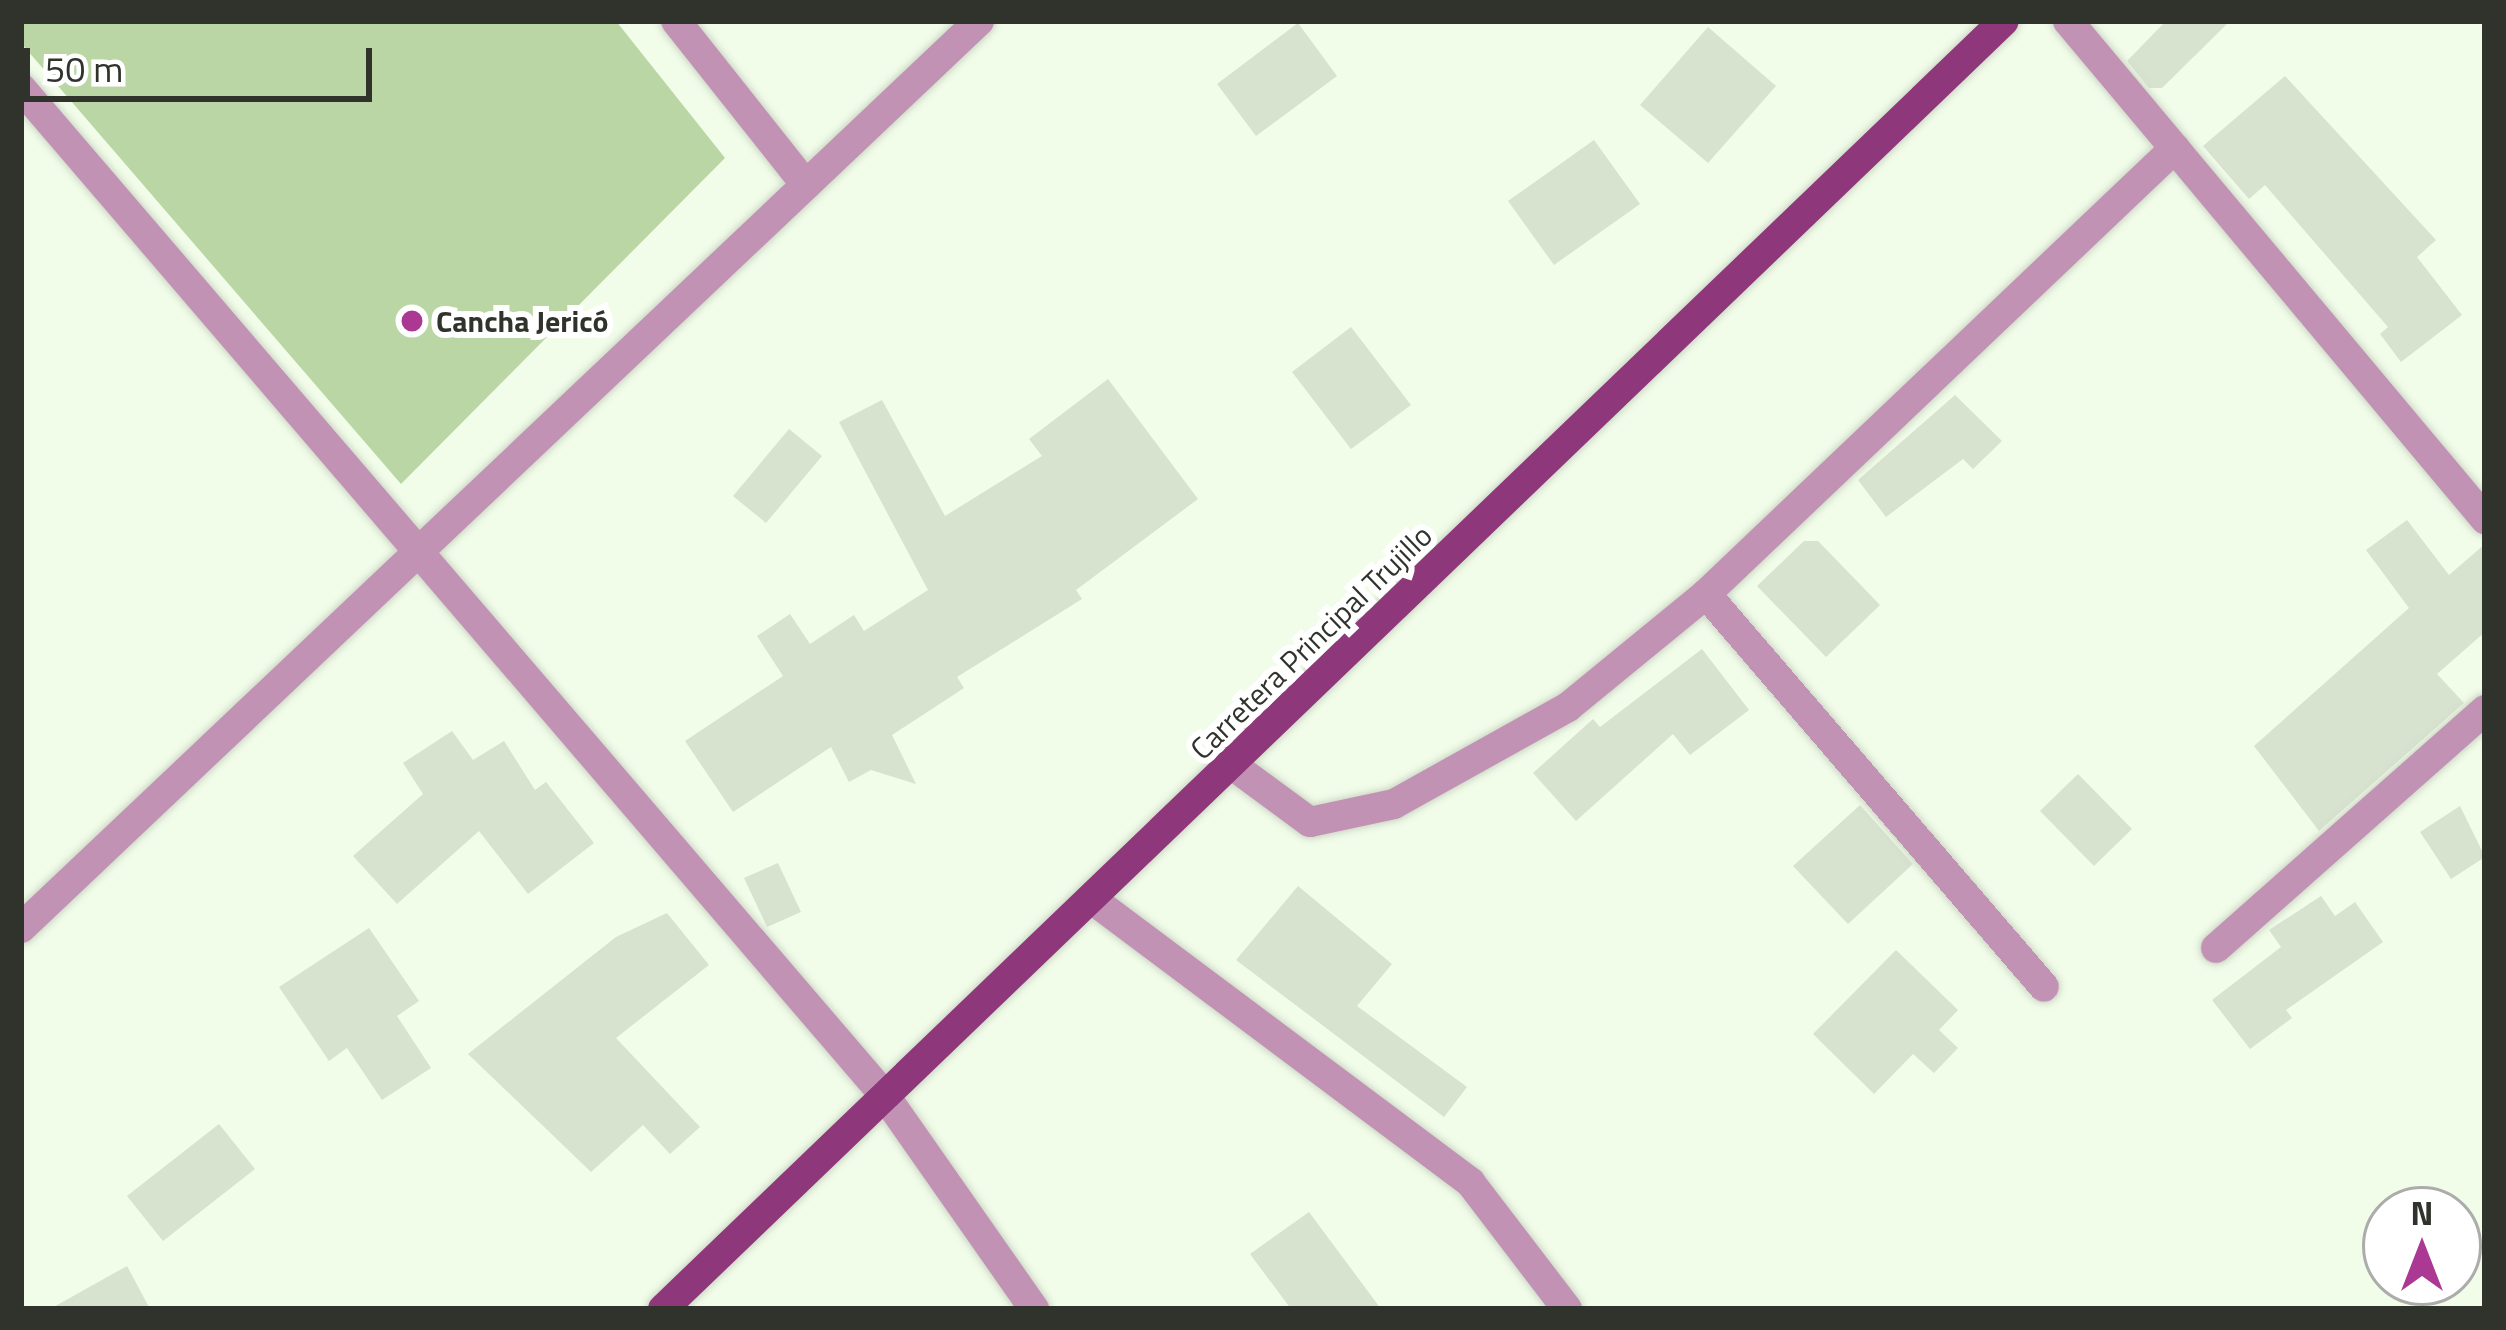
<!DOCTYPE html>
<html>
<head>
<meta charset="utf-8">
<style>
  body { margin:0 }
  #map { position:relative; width:2506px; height:1330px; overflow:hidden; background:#f1fce9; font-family:"Titillium Web",sans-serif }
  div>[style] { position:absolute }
  .green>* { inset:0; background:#bad6a4 }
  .building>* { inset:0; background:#d7e2cf }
  .roads { filter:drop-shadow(0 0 3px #ced8c7) drop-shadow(0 0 3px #ced8c7) }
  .minor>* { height:30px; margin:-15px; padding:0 15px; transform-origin:15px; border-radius:15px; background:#c292b5 }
  .major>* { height:30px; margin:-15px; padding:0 15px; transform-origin:15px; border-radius:15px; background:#8e387b }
  .dots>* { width:33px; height:33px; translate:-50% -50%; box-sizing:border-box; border:6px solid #fff; border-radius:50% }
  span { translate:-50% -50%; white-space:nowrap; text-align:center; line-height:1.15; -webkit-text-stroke:12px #fff; paint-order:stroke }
  .poi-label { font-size:30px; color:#2f332c; font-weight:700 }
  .left { translate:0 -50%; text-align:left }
  .street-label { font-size:30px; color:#2f332c }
  .frame { position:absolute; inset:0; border:24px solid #2f332c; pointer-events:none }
  .north { position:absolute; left:2362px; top:1186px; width:120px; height:120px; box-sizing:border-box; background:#fff; border:3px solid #acadab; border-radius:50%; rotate:0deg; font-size:33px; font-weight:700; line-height:48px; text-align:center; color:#2f332c }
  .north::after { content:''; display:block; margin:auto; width:42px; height:54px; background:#ab3994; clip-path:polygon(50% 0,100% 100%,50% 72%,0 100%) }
  .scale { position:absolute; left:24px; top:48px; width:348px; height:54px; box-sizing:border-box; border:6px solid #2f332c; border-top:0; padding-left:15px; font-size:36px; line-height:42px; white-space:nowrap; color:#2f332c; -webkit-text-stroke:9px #fff; paint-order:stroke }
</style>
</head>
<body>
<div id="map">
  <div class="green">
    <i style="clip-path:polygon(21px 21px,616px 21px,725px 158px,401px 484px,21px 43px)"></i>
  </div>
  <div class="building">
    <i style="clip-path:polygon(2166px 21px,2230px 21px,2162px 88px,2149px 88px,2127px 61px)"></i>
    <i style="clip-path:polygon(1298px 23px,1337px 76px,1256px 136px,1217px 84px)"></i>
    <i style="clip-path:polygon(1708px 27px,1776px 86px,1708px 163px,1640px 105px)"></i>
    <i style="clip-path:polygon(2285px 76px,2436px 240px,2417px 257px,2462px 315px,2401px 362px,2380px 334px,2388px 327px,2265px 185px,2249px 199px,2203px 146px)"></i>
    <i style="clip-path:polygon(1594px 140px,1640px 204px,1554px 265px,1508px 201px)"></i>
    <i style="clip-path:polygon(1351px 327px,1411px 405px,1351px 449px,1292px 372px)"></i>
    <i style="clip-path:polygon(1108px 379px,1198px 499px,1076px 590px,1082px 599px,957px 677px,964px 688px,892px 735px,916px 784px,871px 770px,849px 782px,831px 747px,733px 812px,685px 741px,783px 676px,757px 636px,790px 614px,810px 644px,854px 615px,864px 631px,928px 590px,839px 422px,882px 400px,945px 516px,1042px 456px,1029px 439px)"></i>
    <i style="clip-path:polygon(1955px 395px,2002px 441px,1973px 469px,1963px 459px,1886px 517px,1858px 480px)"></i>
    <i style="clip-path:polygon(789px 429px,822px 456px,766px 523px,733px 496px)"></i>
    <i style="clip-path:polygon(2407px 520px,2449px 575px,2485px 544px,2485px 632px,2437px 674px,2464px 703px,2319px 831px,2254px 746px,2409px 608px,2366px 550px)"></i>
    <i style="clip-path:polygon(1804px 541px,1818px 541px,1880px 605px,1826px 657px,1757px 586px)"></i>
    <i style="clip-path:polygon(1702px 649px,1749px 710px,1690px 755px,1673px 734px,1576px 821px,1533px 773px,1593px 719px,1600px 727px)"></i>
    <i style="clip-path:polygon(452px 731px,473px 760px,504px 741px,535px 790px,546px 782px,594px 843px,528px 894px,479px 831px,397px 904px,353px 856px,423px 794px,403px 763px)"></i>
    <i style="clip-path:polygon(2078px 774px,2132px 829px,2094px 866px,2040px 811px)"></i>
    <i style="clip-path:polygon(1860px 805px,1913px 864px,1848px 924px,1793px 866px)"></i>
    <i style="clip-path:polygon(2460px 806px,2485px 857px,2451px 879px,2420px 832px)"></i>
    <i style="clip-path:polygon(778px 863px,801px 912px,767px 927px,744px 878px)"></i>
    <i style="clip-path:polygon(1298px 886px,1392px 964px,1357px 1006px,1467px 1087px,1444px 1117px,1236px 960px)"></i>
    <i style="clip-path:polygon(2321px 896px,2335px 916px,2355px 902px,2383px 942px,2286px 1010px,2292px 1018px,2250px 1049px,2212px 1000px,2281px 947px,2269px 930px)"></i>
    <i style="clip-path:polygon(667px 913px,709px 965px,616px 1038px,700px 1127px,670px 1154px,643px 1125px,591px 1172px,468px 1054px,616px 937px)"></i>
    <i style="clip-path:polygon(369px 928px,419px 1001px,397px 1016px,431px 1068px,382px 1100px,347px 1048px,329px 1061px,279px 987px)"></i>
    <i style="clip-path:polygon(1896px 950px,1958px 1010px,1939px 1030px,1958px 1048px,1934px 1073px,1913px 1054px,1874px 1094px,1813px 1034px)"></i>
    <i style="clip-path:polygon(219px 1124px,255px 1169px,163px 1241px,127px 1196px)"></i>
    <i style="clip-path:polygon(1309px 1212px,1381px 1309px,1291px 1309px,1250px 1254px)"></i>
    <i style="clip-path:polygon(127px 1266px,150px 1309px,50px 1309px)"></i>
  </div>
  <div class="roads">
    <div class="minor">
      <i style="left:676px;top:21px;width:209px;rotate:51.6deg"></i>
      <i style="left:2068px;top:21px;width:650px;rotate:50.06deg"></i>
      <i style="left:21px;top:88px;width:1328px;rotate:49.4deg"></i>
      <i style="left:885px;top:1096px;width:260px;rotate:55deg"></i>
      <i style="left:1706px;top:594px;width:647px;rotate:-43.56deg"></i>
      <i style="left:1235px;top:767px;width:93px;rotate:36.3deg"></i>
      <i style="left:1310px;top:822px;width:86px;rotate:-12.1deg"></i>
      <i style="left:1394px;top:804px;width:199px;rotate:-29.1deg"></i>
      <i style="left:1568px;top:707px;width:178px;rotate:-39.3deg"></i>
      <i style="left:1706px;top:594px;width:518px;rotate:49.3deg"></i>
      <i style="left:1093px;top:900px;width:471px;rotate:36.8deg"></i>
      <i style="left:1470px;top:1182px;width:160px;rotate:52.6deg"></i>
      <i style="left:21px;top:928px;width:1319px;rotate:-43.43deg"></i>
      <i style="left:2216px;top:948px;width:359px;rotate:-41.5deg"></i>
    </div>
    <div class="major">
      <i style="left:663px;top:1309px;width:1859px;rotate:-43.85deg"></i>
    </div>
  </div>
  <div class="dots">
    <i style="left:412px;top:321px;background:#ab3994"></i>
  </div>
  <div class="poi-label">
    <span class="left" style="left:436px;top:321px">Cancha Jericó</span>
  </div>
  <div class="street-label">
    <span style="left:1311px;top:642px;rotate:-44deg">Carretera Principal Trujillo</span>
  </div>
  <div class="frame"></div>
  <div class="north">N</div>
  <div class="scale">50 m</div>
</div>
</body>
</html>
